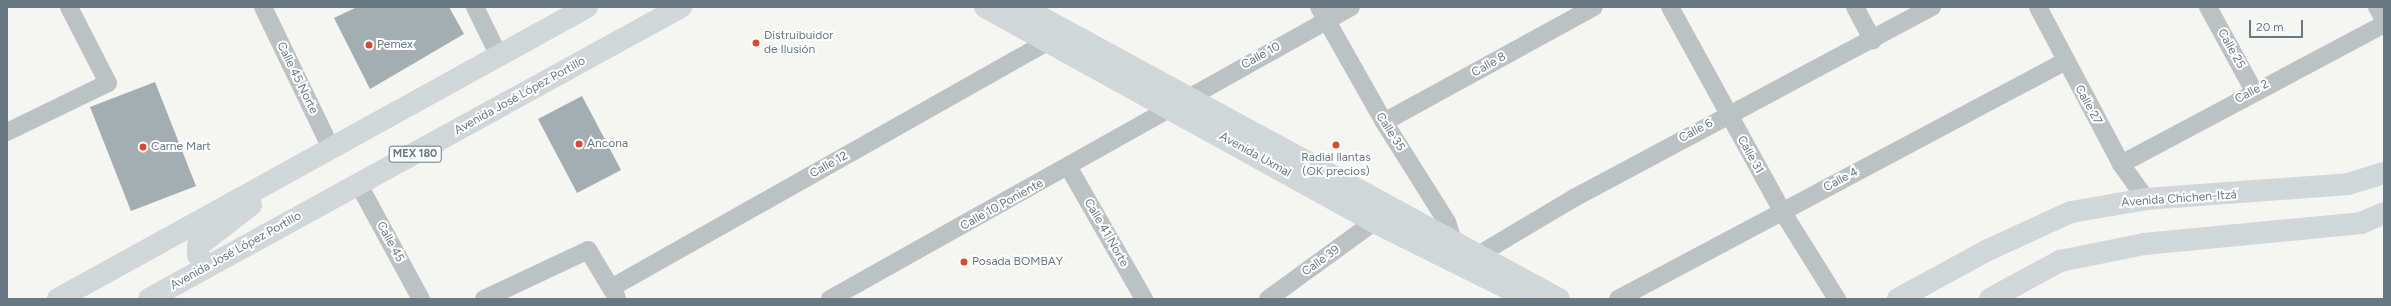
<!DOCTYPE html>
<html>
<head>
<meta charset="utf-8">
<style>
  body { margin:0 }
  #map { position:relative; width:2391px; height:306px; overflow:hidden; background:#f5f5f2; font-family:Figtree,sans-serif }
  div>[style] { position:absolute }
  .building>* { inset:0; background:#a4adb1 }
  .street>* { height:18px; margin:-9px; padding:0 9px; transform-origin:9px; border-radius:9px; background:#bcc1c4 }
  .secondary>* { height:22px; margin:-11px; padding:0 11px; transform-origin:11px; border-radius:11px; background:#d1d6d9 }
  .primary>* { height:22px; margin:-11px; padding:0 11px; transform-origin:11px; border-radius:11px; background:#d1d6d9 }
  .dots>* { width:11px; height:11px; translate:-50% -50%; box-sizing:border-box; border:2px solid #fff; border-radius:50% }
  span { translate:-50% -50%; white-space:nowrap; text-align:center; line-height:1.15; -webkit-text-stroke:4px #fff; paint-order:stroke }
  .shield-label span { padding:1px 3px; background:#fff; border:1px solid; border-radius:3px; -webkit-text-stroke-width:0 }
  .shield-label { font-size:11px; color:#667881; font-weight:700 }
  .poi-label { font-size:12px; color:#667881 }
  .left { translate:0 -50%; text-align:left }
  .street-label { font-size:12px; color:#667881 }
  .frame { position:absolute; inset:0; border:8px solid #667881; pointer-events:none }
  .scale { position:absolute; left:2249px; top:20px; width:54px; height:18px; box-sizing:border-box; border:2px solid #667881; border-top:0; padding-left:5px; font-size:12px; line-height:14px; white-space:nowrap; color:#667881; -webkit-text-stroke:3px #fff; paint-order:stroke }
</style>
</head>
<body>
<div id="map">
  <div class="building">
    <i style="clip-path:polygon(357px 7px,449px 7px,464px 34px,370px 89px,334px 18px)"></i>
    <i style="clip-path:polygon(155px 82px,196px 186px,131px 211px,90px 107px)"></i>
    <i style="clip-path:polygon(582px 96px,621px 170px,577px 193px,538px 119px)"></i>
  </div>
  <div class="street">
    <i style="left:263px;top:7px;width:157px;rotate:64.3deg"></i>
    <i style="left:475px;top:7px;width:55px;rotate:63.9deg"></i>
    <i style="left:1319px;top:7px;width:132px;rotate:60.5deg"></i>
    <i style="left:1384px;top:122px;width:118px;rotate:57.8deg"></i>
    <i style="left:1447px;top:222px;width:16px;rotate:72deg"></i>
    <i style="left:1452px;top:237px;width:14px;rotate:124deg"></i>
    <i style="left:1670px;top:7px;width:233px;rotate:61.2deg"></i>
    <i style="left:1782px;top:211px;width:104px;rotate:58deg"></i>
    <i style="left:1855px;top:7px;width:38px;rotate:62deg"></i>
    <i style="left:2038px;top:7px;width:178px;rotate:62.1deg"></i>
    <i style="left:2121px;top:164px;width:43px;rotate:54.5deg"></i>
    <i style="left:2208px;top:7px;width:96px;rotate:61.3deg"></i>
    <i style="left:2377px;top:7px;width:14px;rotate:60deg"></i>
    <i style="left:1384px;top:122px;width:239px;rotate:-28.7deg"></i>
    <i style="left:7px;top:132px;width:112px;rotate:-25.9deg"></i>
    <i style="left:108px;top:83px;width:85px;rotate:-117.2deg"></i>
    <i style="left:2121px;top:164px;width:298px;rotate:-28deg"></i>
    <i style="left:1069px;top:168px;width:151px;rotate:60.2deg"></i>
    <i style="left:359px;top:185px;width:130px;rotate:61.5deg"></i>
    <i style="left:1473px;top:266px;width:14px;rotate:-60deg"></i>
    <i style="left:1480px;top:254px;width:109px;rotate:-30.8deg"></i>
    <i style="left:1574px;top:198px;width:406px;rotate:-28.1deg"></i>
    <i style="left:611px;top:288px;width:501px;rotate:-29.43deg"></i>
    <i style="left:484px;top:299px;width:115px;rotate:-25.2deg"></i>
    <i style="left:588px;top:250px;width:56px;rotate:58.9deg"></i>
    <i style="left:830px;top:299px;width:597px;rotate:-29.27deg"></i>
    <i style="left:1268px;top:299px;width:131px;rotate:-36deg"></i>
    <i style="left:1618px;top:299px;width:505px;rotate:-27.99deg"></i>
  </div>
  <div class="secondary">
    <i style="left:985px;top:7px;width:444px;rotate:28.9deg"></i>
    <i style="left:1374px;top:222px;width:173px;rotate:26.4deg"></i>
    <i style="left:1022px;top:7px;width:611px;rotate:28.54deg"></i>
    <i style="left:1898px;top:299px;width:102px;rotate:-28.6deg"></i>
    <i style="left:1988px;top:250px;width:91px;rotate:-24.6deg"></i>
    <i style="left:2071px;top:212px;width:76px;rotate:-9.8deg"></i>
    <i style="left:2146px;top:199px;width:203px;rotate:-4.2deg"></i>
    <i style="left:2348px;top:184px;width:38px;rotate:-17deg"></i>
    <i style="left:1990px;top:299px;width:80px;rotate:-28.5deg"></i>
    <i style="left:2060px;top:261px;width:86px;rotate:-11.4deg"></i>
    <i style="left:2144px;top:244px;width:218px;rotate:-5.5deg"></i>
    <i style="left:2361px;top:223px;width:25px;rotate:-23deg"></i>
  </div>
  <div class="primary">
    <i style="left:206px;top:266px;width:14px;rotate:-126deg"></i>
    <i style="left:198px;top:255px;width:9px;rotate:-90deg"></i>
    <i style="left:198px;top:246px;width:67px;rotate:-37.7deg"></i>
    <i style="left:58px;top:299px;width:604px;rotate:-28.9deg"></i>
    <i style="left:149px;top:299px;width:607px;rotate:-28.76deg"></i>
  </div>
  <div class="dots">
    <i style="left:756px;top:43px;background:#d74931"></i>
    <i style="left:369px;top:45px;background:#d74931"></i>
    <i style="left:579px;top:144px;background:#d74931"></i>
    <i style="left:1336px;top:145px;background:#d74931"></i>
    <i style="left:143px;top:147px;background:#d74931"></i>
    <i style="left:964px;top:262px;background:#d74931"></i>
  </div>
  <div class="shield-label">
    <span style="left:415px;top:154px">MEX 180</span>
  </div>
  <div class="poi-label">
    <span class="left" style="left:764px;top:43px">Distruibuidor<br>de Ilusión</span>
    <span class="left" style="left:377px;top:45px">Pemex</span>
    <span class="left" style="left:587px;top:144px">Ancona</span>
    <span class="left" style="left:151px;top:147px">Carne Mart</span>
    <span style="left:1336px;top:165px">Radial llantas<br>(OK precios)</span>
    <span class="left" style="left:972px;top:262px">Posada BOMBAY</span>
  </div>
  <div class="street-label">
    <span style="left:2231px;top:49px;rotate:61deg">Calle 25</span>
    <span style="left:1261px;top:56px;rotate:-29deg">Calle 10</span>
    <span style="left:1489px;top:65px;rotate:-29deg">Calle 8</span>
    <span style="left:297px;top:78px;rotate:64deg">Calle 45 Norte</span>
    <span style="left:2252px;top:92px;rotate:-28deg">Calle 2</span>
    <span style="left:520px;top:96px;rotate:-29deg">Avenida José López Portillo</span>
    <span style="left:2088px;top:105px;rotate:61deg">Calle 27</span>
    <span style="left:1696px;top:131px;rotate:-28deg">Calle 6</span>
    <span style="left:1390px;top:132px;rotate:57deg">Calle 35</span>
    <span style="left:1255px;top:155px;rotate:29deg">Avenida Uxmal</span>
    <span style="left:1750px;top:155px;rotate:61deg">Calle 31</span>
    <span style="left:829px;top:165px;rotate:-29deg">Calle 12</span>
    <span style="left:1841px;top:180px;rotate:-28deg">Calle 4</span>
    <span style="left:2179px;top:199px;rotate:-4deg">Avenida Chichen-Itzá</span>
    <span style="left:1002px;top:205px;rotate:-29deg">Calle 10 Poniente</span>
    <span style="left:1106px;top:233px;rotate:60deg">Calle 41 Norte</span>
    <span style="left:390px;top:242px;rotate:61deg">Calle 45</span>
    <span style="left:236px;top:251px;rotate:-29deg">Avenida José López Portillo</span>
    <span style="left:1321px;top:261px;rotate:-36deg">Calle 39</span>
  </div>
  <div class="frame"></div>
  <div class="scale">20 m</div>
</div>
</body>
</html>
